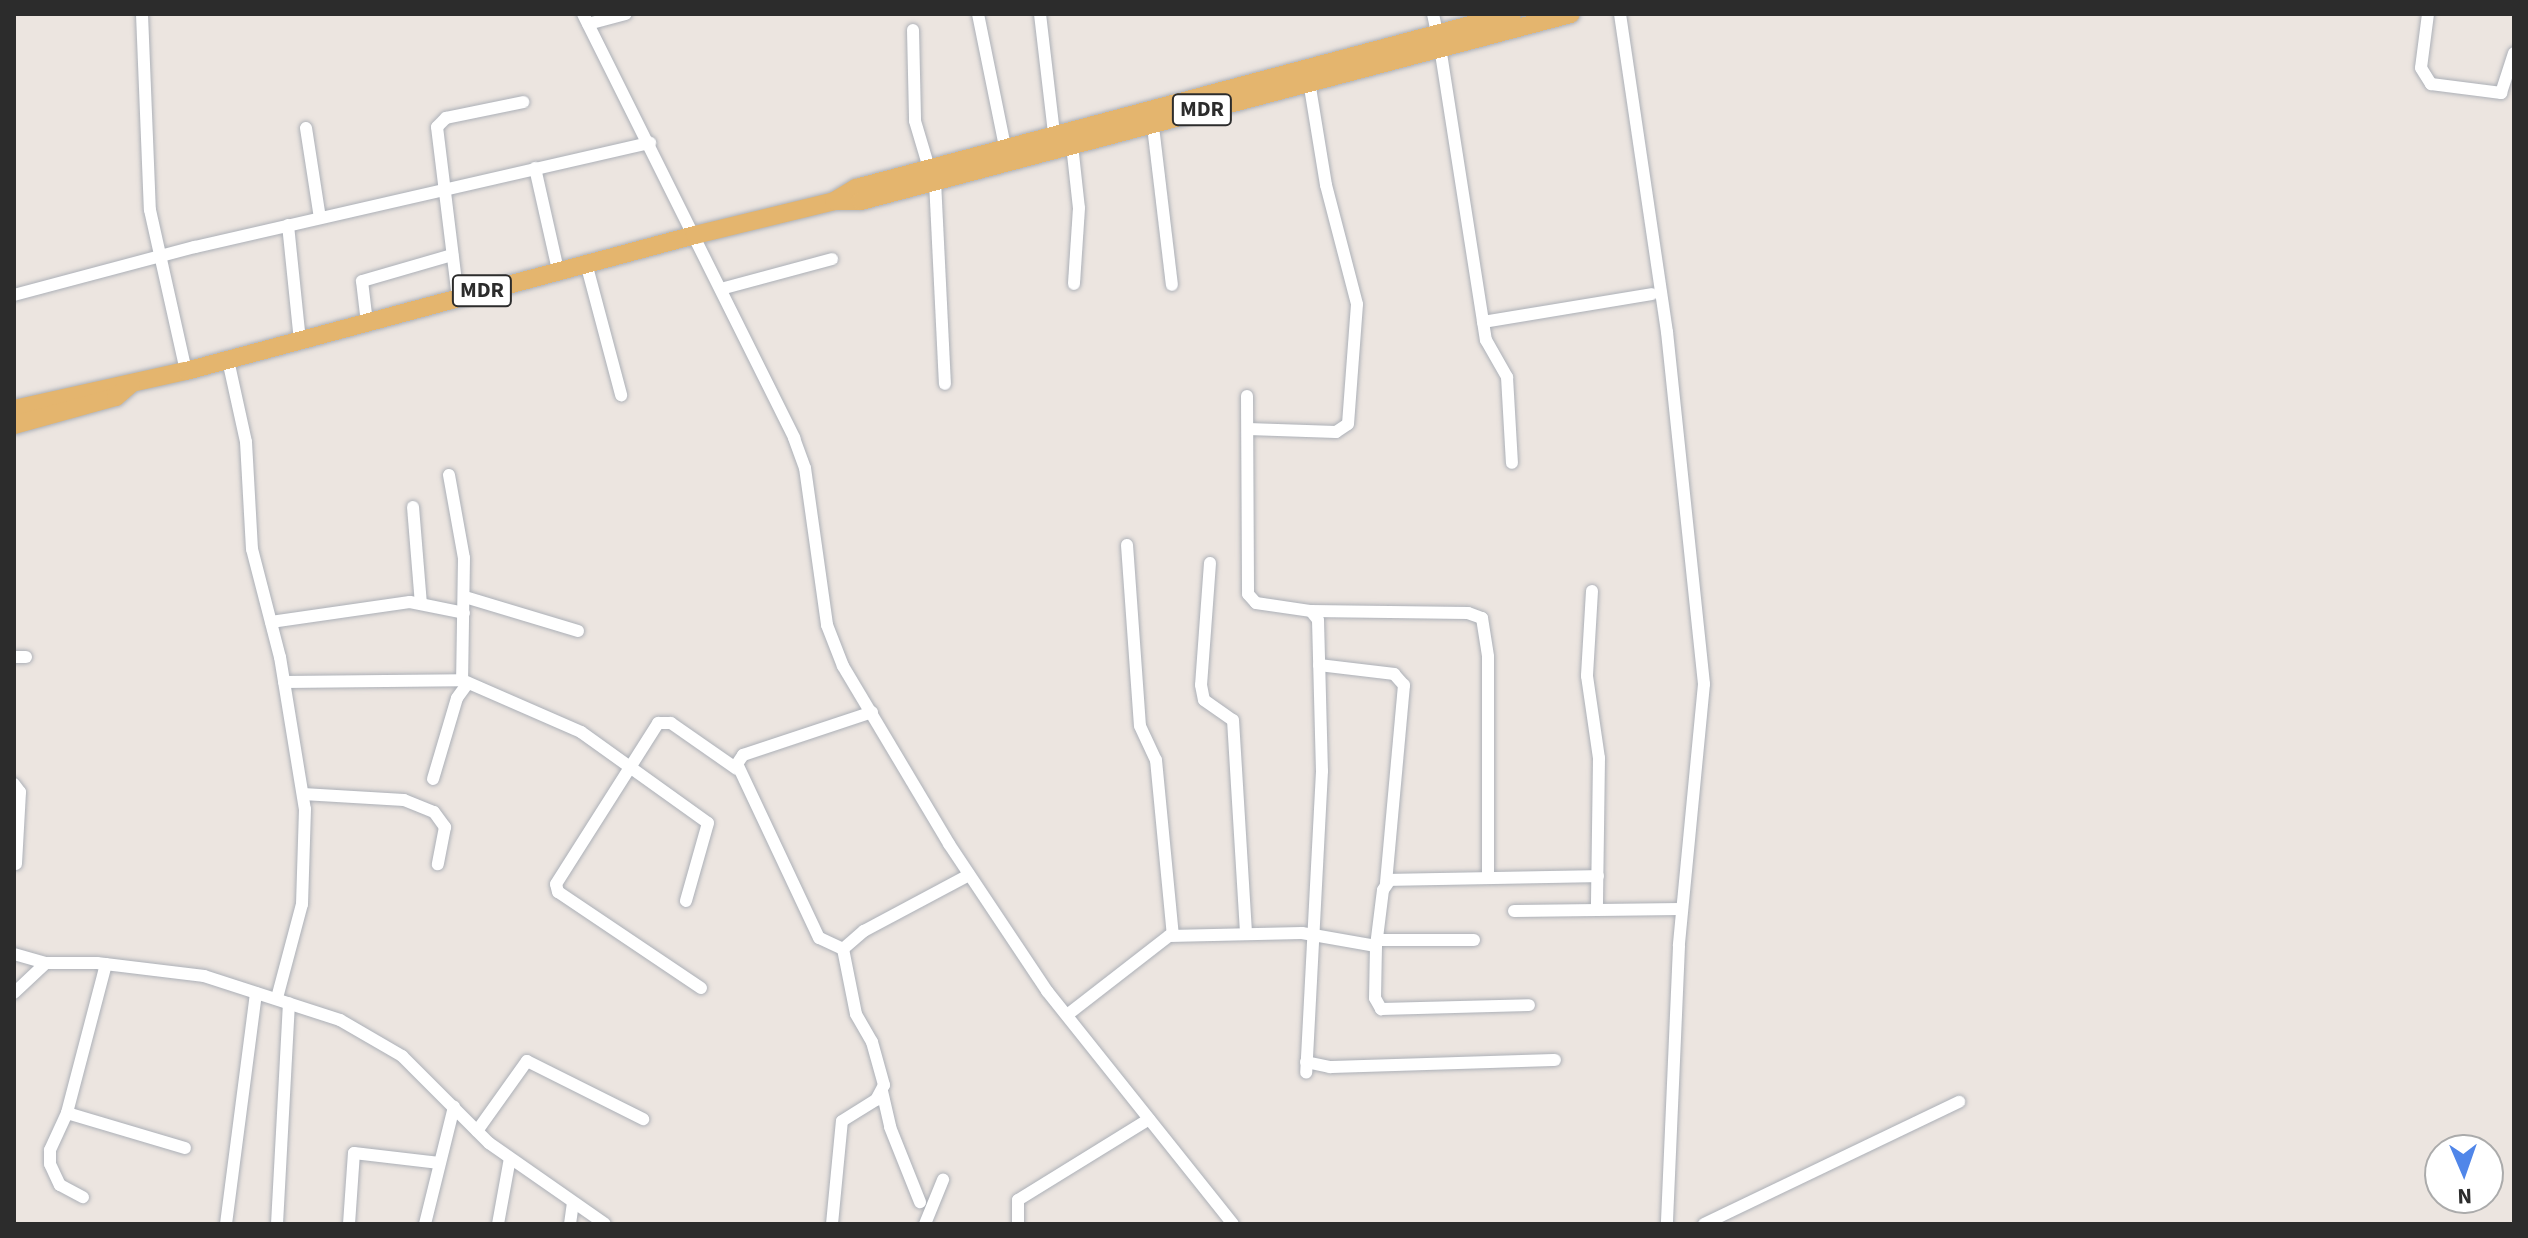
<!DOCTYPE html>
<html>
<head>
<meta charset="utf-8">
<style>
  body { margin:0 }
  #map { position:relative; width:2528px; height:1238px; overflow:hidden; background:#ece5e0; font-family:"Source Sans 3",sans-serif }
  div>[style] { position:absolute }
  .roads { filter:drop-shadow(0 0 2px #acb0b7) drop-shadow(0 0 2px #acb0b7) }
  .street>* { height:12px; margin:-6px; padding:0 6px; transform-origin:6px; border-radius:6px; background:#fff }
  .primary>* { height:18px; margin:-9px; padding:0 9px; transform-origin:9px; border-radius:9px; background:#e4b56e }
  span { translate:-50% -50%; white-space:nowrap; text-align:center; line-height:1.15; -webkit-text-stroke:6px #fff; paint-order:stroke }
  .shield-label span { padding:2px 6px; background:#fff; border:2px solid; border-radius:6px; -webkit-text-stroke-width:0 }
  .shield-label { font-size:22px; color:#2c2c2c; font-weight:700 }
  .frame { position:absolute; inset:0; border:16px solid #2c2c2c; pointer-events:none }
  .north { position:absolute; left:2424px; top:1134px; width:80px; height:80px; box-sizing:border-box; background:#fff; border:2px solid #ababab; border-radius:50%; rotate:178deg; font-size:22px; font-weight:700; line-height:32px; text-align:center; color:#2c2c2c }
  .north::after { content:''; display:block; margin:auto; width:28px; height:36px; background:#5086e9; clip-path:polygon(50% 0,100% 100%,50% 72%,0 100%) }
</style>
</head>
<body>
<div id="map">
  <div class="roads">
    <div class="street">
      <i style="left:142px;top:14px;width:196px;rotate:87.7deg"></i>
      <i style="left:150px;top:210px;width:165px;rotate:77.4deg"></i>
      <i style="left:583px;top:14px;width:474px;rotate:63.5deg"></i>
      <i style="left:794px;top:438px;width:32px;rotate:70deg"></i>
      <i style="left:805px;top:468px;width:159px;rotate:82deg"></i>
      <i style="left:827px;top:625px;width:44px;rotate:68.7deg"></i>
      <i style="left:843px;top:666px;width:207px;rotate:59.2deg"></i>
      <i style="left:949px;top:844px;width:177px;rotate:56.3deg"></i>
      <i style="left:1047px;top:991px;width:298px;rotate:51.4deg"></i>
      <i style="left:978px;top:14px;width:136px;rotate:78.5deg"></i>
      <i style="left:1040px;top:14px;width:121px;rotate:83.3deg"></i>
      <i style="left:1433px;top:14px;width:19px;rotate:78deg"></i>
      <i style="left:1620px;top:14px;width:321px;rotate:81.6deg"></i>
      <i style="left:1667px;top:332px;width:354px;rotate:84deg"></i>
      <i style="left:1704px;top:684px;width:263px;rotate:95.5deg"></i>
      <i style="left:1679px;top:946px;width:278px;rotate:92.5deg"></i>
      <i style="left:2428px;top:14px;width:54px;rotate:97.4deg"></i>
      <i style="left:2421px;top:68px;width:19px;rotate:58deg"></i>
      <i style="left:2431px;top:84px;width:71px;rotate:7.3deg"></i>
      <i style="left:2501px;top:93px;width:42px;rotate:-72deg"></i>
      <i style="left:588px;top:24px;width:39px;rotate:-15deg"></i>
      <i style="left:913px;top:30px;width:91px;rotate:88.7deg"></i>
      <i style="left:915px;top:121px;width:49px;rotate:73.4deg"></i>
      <i style="left:1440px;top:47px;width:297px;rotate:81.1deg"></i>
      <i style="left:1486px;top:340px;width:43px;rotate:60.4deg"></i>
      <i style="left:1507px;top:377px;width:86px;rotate:86.7deg"></i>
      <i style="left:1152px;top:118px;width:168px;rotate:83.2deg"></i>
      <i style="left:306px;top:128px;width:91px;rotate:81.2deg"></i>
      <i style="left:1072px;top:145px;width:63px;rotate:83.7deg"></i>
      <i style="left:1079px;top:208px;width:76px;rotate:93.8deg"></i>
      <i style="left:535px;top:168px;width:105px;rotate:77.3deg"></i>
      <i style="left:935px;top:181px;width:203px;rotate:87.2deg"></i>
      <i style="left:288px;top:225px;width:117px;rotate:84.1deg"></i>
      <i style="left:586px;top:263px;width:137px;rotate:75.1deg"></i>
      <i style="left:721px;top:289px;width:115px;rotate:-15.1deg"></i>
      <i style="left:14px;top:295px;width:187px;rotate:-14.9deg"></i>
      <i style="left:195px;top:247px;width:467px;rotate:-12.9deg"></i>
      <i style="left:458px;top:298px;width:172px;rotate:-97deg"></i>
      <i style="left:437px;top:127px;width:13px;rotate:-45deg"></i>
      <i style="left:446px;top:118px;width:79px;rotate:-11.7deg"></i>
      <i style="left:1483px;top:322px;width:171px;rotate:-9.4deg"></i>
      <i style="left:367px;top:323px;width:42px;rotate:-96.8deg"></i>
      <i style="left:362px;top:281px;width:94px;rotate:-16.1deg"></i>
      <i style="left:228px;top:360px;width:84px;rotate:77.6deg"></i>
      <i style="left:246px;top:442px;width:107px;rotate:86.8deg"></i>
      <i style="left:252px;top:549px;width:112px;rotate:75.5deg"></i>
      <i style="left:280px;top:657px;width:154px;rotate:80.7deg"></i>
      <i style="left:305px;top:809px;width:95px;rotate:91.8deg"></i>
      <i style="left:302px;top:904px;width:97px;rotate:104.9deg"></i>
      <i style="left:1247px;top:396px;width:198px;rotate:89.7deg"></i>
      <i style="left:1248px;top:594px;width:12px;rotate:48deg"></i>
      <i style="left:1256px;top:603px;width:56px;rotate:8.3deg"></i>
      <i style="left:1311px;top:611px;width:11px;rotate:52deg"></i>
      <i style="left:1318px;top:620px;width:151px;rotate:88.5deg"></i>
      <i style="left:1322px;top:771px;width:302px;rotate:93deg"></i>
      <i style="left:1248px;top:429px;width:88px;rotate:2deg"></i>
      <i style="left:1336px;top:432px;width:14px;rotate:-34deg"></i>
      <i style="left:1348px;top:424px;width:120px;rotate:-85.7deg"></i>
      <i style="left:1357px;top:304px;width:123px;rotate:-104.6deg"></i>
      <i style="left:1326px;top:185px;width:105px;rotate:-99.3deg"></i>
      <i style="left:449px;top:475px;width:84px;rotate:79.8deg"></i>
      <i style="left:464px;top:558px;width:122px;rotate:90.9deg"></i>
      <i style="left:462px;top:680px;width:130px;rotate:23.6deg"></i>
      <i style="left:581px;top:732px;width:156px;rotate:35.6deg"></i>
      <i style="left:708px;top:823px;width:81px;rotate:105.8deg"></i>
      <i style="left:413px;top:507px;width:97px;rotate:85.3deg"></i>
      <i style="left:1127px;top:545px;width:181px;rotate:85.9deg"></i>
      <i style="left:1140px;top:726px;width:38px;rotate:65deg"></i>
      <i style="left:1156px;top:760px;width:176px;rotate:84.5deg"></i>
      <i style="left:1210px;top:563px;width:122px;rotate:94.2deg"></i>
      <i style="left:1201px;top:685px;width:15px;rotate:79deg"></i>
      <i style="left:1204px;top:700px;width:35px;rotate:35deg"></i>
      <i style="left:1233px;top:720px;width:213px;rotate:86.5deg"></i>
      <i style="left:1592px;top:591px;width:85px;rotate:93.4deg"></i>
      <i style="left:1587px;top:676px;width:83px;rotate:81.7deg"></i>
      <i style="left:1599px;top:758px;width:152px;rotate:90.8deg"></i>
      <i style="left:465px;top:597px;width:118px;rotate:16.7deg"></i>
      <i style="left:1311px;top:611px;width:157px;rotate:0.7deg"></i>
      <i style="left:1468px;top:613px;width:15px;rotate:20deg"></i>
      <i style="left:1482px;top:618px;width:39px;rotate:81deg"></i>
      <i style="left:1488px;top:657px;width:221px;rotate:90deg"></i>
      <i style="left:271px;top:622px;width:140px;rotate:-8.2deg"></i>
      <i style="left:410px;top:602px;width:55px;rotate:11.5deg"></i>
      <i style="left:14px;top:657px;width:12px"></i>
      <i style="left:1319px;top:665px;width:76px;rotate:6.8deg"></i>
      <i style="left:1394px;top:674px;width:15px;rotate:48deg"></i>
      <i style="left:1404px;top:685px;width:200px;rotate:95.2deg"></i>
      <i style="left:284px;top:682px;width:178px;rotate:-0.6deg"></i>
      <i style="left:433px;top:779px;width:84px;rotate:-73.5deg"></i>
      <i style="left:457px;top:698px;width:17px;rotate:-54deg"></i>
      <i style="left:14px;top:784px;width:10px;rotate:53deg"></i>
      <i style="left:20px;top:792px;width:72px;rotate:93.2deg"></i>
      <i style="left:303px;top:794px;width:101px;rotate:3.4deg"></i>
      <i style="left:404px;top:800px;width:32px;rotate:22deg"></i>
      <i style="left:434px;top:812px;width:19px;rotate:54deg"></i>
      <i style="left:445px;top:827px;width:38px;rotate:101deg"></i>
      <i style="left:1514px;top:911px;width:167px;rotate:-0.7deg"></i>
      <i style="left:1377px;top:940px;width:97px"></i>
      <i style="left:1376px;top:946px;width:52px;rotate:91.1deg"></i>
      <i style="left:1375px;top:998px;width:13px;rotate:61deg"></i>
      <i style="left:1381px;top:1009px;width:148px;rotate:-1.5deg"></i>
      <i style="left:843px;top:949px;width:26px;rotate:-155deg"></i>
      <i style="left:819px;top:938px;width:192px;rotate:-115.2deg"></i>
      <i style="left:737px;top:764px;width:11px;rotate:-56deg"></i>
      <i style="left:743px;top:755px;width:136px;rotate:-18.4deg"></i>
      <i style="left:14px;top:954px;width:33px;rotate:16deg"></i>
      <i style="left:106px;top:964px;width:154px;rotate:104.7deg"></i>
      <i style="left:67px;top:1113px;width:123px;rotate:16.5deg"></i>
      <i style="left:701px;top:988px;width:172px;rotate:-146.1deg"></i>
      <i style="left:558px;top:892px;width:8px;rotate:-104deg"></i>
      <i style="left:556px;top:884px;width:191px;rotate:-57.6deg"></i>
      <i style="left:658px;top:723px;width:13px"></i>
      <i style="left:671px;top:723px;width:80px;rotate:34.9deg"></i>
      <i style="left:14px;top:993px;width:44px;rotate:-43.2deg"></i>
      <i style="left:46px;top:963px;width:51px"></i>
      <i style="left:97px;top:963px;width:108px;rotate:6.9deg"></i>
      <i style="left:204px;top:976px;width:143px;rotate:17.9deg"></i>
      <i style="left:340px;top:1020px;width:72px;rotate:30.1deg"></i>
      <i style="left:402px;top:1056px;width:123px;rotate:45deg"></i>
      <i style="left:489px;top:1143px;width:141px;rotate:34.9deg"></i>
      <i style="left:1067px;top:1015px;width:129px;rotate:-37.8deg"></i>
      <i style="left:1169px;top:936px;width:133px;rotate:-1.3deg"></i>
      <i style="left:1302px;top:933px;width:75px;rotate:10deg"></i>
      <i style="left:1376px;top:946px;width:56px;rotate:-82.9deg"></i>
      <i style="left:1383px;top:890px;width:12px;rotate:-55deg"></i>
      <i style="left:1390px;top:880px;width:208px;rotate:-1.1deg"></i>
      <i style="left:1306px;top:1062px;width:25px;rotate:12deg"></i>
      <i style="left:1330px;top:1067px;width:225px;rotate:-1.8deg"></i>
      <i style="left:882px;top:1091px;width:37px;rotate:77deg"></i>
      <i style="left:890px;top:1127px;width:81px;rotate:68.2deg"></i>
      <i style="left:67px;top:1113px;width:41px;rotate:114.7deg"></i>
      <i style="left:50px;top:1150px;width:14px;rotate:90deg"></i>
      <i style="left:50px;top:1164px;width:23px;rotate:65deg"></i>
      <i style="left:60px;top:1185px;width:26px;rotate:28deg"></i>
      <i style="left:477px;top:1131px;width:86px;rotate:-54.5deg"></i>
      <i style="left:527px;top:1061px;width:130px;rotate:26.6deg"></i>
      <i style="left:226px;top:1224px;width:233px;rotate:-82.6deg"></i>
      <i style="left:277px;top:1224px;width:221px;rotate:-86.9deg"></i>
      <i style="left:349px;top:1224px;width:71px;rotate:-86deg"></i>
      <i style="left:354px;top:1153px;width:86px;rotate:6.7deg"></i>
      <i style="left:425px;top:1224px;width:121px;rotate:-76.1deg"></i>
      <i style="left:498px;top:1224px;width:67px;rotate:-79.7deg"></i>
      <i style="left:570px;top:1224px;width:21px;rotate:-82deg"></i>
      <i style="left:832px;top:1224px;width:103px;rotate:-84.5deg"></i>
      <i style="left:842px;top:1121px;width:40px;rotate:-32deg"></i>
      <i style="left:876px;top:1100px;width:17px;rotate:-62deg"></i>
      <i style="left:884px;top:1085px;width:45px;rotate:-105.6deg"></i>
      <i style="left:872px;top:1042px;width:32px;rotate:-120deg"></i>
      <i style="left:856px;top:1014px;width:66px;rotate:-101.3deg"></i>
      <i style="left:843px;top:949px;width:28px;rotate:-41deg"></i>
      <i style="left:864px;top:931px;width:119px;rotate:-28.1deg"></i>
      <i style="left:925px;top:1224px;width:48px;rotate:-67.8deg"></i>
      <i style="left:1018px;top:1224px;width:24px;rotate:-90deg"></i>
      <i style="left:1018px;top:1200px;width:154px;rotate:-31.7deg"></i>
      <i style="left:1704px;top:1224px;width:283px;rotate:-25.6deg"></i>
    </div>
    <div class="primary">
      <i style="left:834px;top:201px;width:26px;rotate:-31deg"></i>
      <i style="left:856px;top:188px;width:679px;rotate:-14.86deg"></i>
      <i style="left:14px;top:409px;width:176px;rotate:-12.5deg"></i>
      <i style="left:186px;top:371px;width:527px;rotate:-14.96deg"></i>
      <i style="left:695px;top:235px;width:143px;rotate:-13.7deg"></i>
      <i style="left:834px;top:201px;width:27px"></i>
      <i style="left:861px;top:201px;width:734px;rotate:-14.76deg"></i>
      <i style="left:14px;top:425px;width:106px;rotate:-15.4deg"></i>
      <i style="left:116px;top:397px;width:20px;rotate:-41deg"></i>
    </div>
  </div>
  <div class="shield-label">
    <span style="left:1202px;top:110px">MDR</span>
    <span style="left:482px;top:291px">MDR</span>
  </div>
  <div class="frame"></div>
  <div class="north">N</div>
</div>
</body>
</html>
